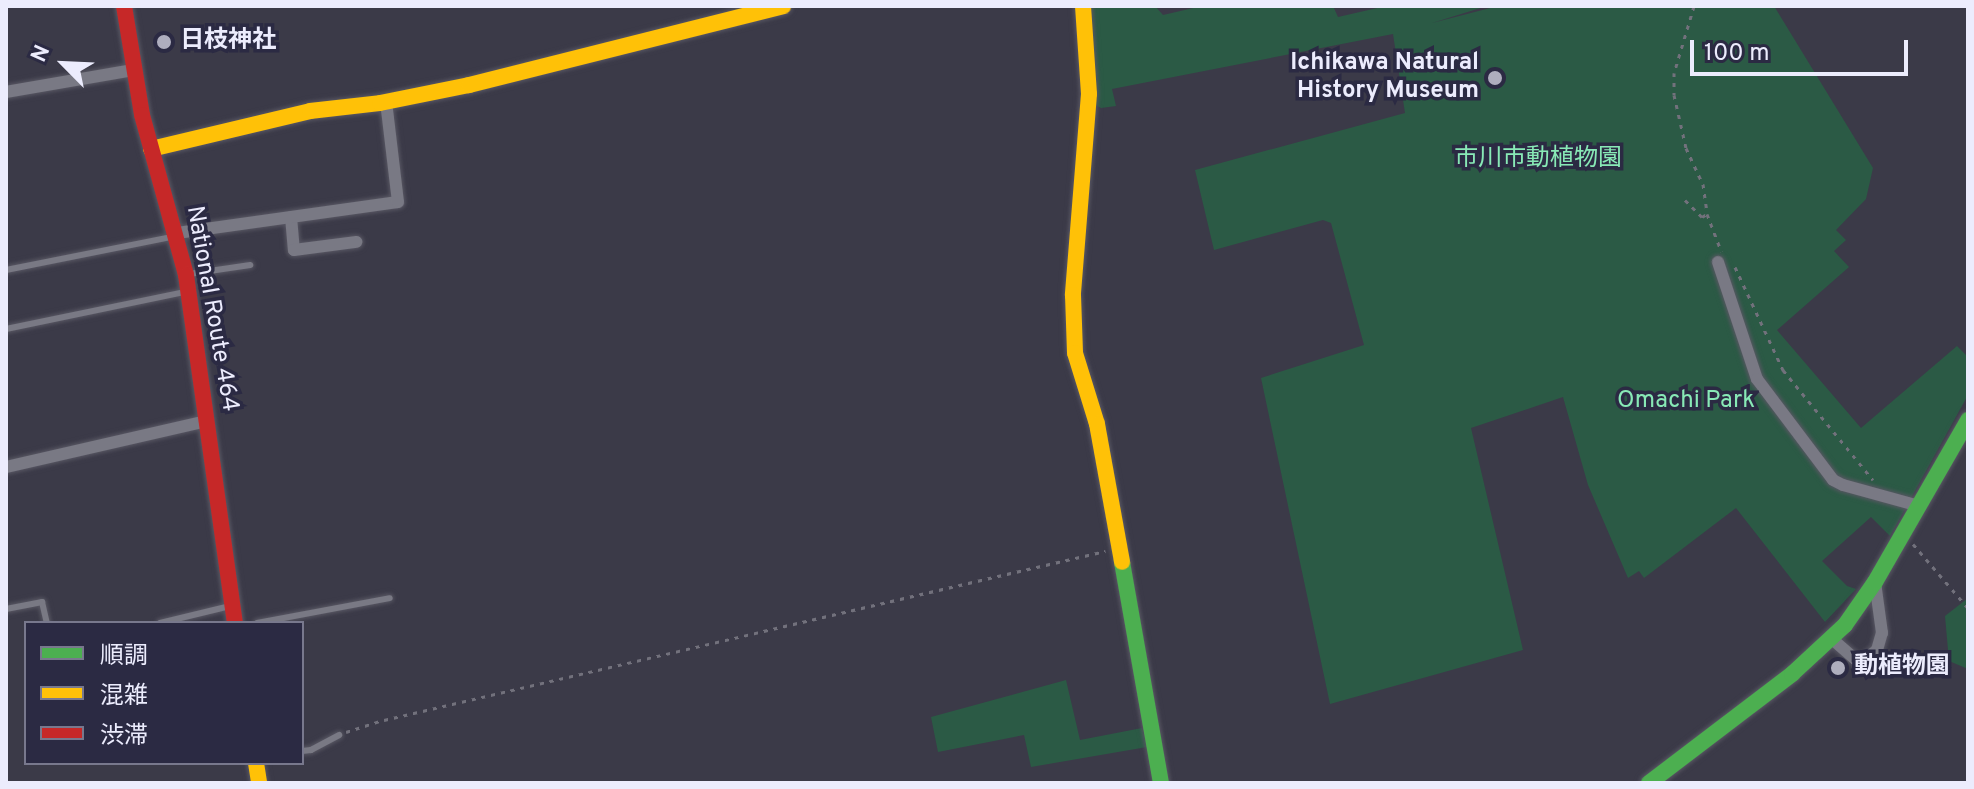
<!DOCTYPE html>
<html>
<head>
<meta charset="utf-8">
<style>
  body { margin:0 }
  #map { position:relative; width:1974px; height:789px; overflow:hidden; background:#3b3a48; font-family:Overpass,"Noto Sans JP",sans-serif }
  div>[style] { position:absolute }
  .green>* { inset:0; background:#2b5a45 }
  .path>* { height:3px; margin-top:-1.5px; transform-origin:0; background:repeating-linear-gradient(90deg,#72717c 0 4px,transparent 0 10px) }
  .roads { filter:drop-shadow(0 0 2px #585763) drop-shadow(0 0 2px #585763) }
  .lane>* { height:6px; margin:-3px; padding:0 3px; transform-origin:3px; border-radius:3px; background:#797984 }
  .street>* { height:12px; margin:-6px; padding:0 6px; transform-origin:6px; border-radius:6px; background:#797984 }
  .fast>* { height:16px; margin:-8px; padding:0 8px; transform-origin:8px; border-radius:8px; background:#4caf50 }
  .slow>* { height:16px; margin:-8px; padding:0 8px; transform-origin:8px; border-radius:8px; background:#ffc107 }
  .jam>* { height:16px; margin:-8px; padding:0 8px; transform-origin:8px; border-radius:8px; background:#c62828 }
  .dots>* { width:22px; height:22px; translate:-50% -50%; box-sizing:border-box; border:4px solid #2b2a43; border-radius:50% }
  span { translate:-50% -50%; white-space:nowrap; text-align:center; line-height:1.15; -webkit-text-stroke:7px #2b2a43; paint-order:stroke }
  .poi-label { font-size:24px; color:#ececfd; font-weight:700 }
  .left { translate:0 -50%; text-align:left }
  .right { translate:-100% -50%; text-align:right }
  .park-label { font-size:24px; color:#88e9b6 }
  .street-label { font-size:24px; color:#ececfd }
  .frame { position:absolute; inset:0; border:8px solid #ececfd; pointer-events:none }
  .legend { position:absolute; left:24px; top:621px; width:280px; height:144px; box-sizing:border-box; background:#2b2a43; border:2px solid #78788d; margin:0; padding:10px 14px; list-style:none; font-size:24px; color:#ececfd }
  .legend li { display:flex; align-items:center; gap:16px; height:40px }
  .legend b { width:40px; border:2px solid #78788d }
  .north { position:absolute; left:24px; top:24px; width:80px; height:80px; -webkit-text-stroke:6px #2b2a43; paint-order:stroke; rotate:294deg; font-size:22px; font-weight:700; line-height:32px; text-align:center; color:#ececfd }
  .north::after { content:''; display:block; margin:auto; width:28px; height:36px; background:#ececfd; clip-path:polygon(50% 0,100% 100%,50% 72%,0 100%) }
  .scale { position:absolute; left:1690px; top:40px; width:218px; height:36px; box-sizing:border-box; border:4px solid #ececfd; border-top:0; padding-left:10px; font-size:24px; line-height:28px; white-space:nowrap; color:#ececfd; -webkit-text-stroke:6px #2b2a43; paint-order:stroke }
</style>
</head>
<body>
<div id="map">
  <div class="green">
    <i style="clip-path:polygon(1090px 6px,1155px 6px,1163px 15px,1202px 6px,1333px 6px,1338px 17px,1386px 6px,1487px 6px,1432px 23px,1498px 6px,1774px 6px,1873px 168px,1866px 199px,1836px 230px,1846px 240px,1834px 251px,1849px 267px,1777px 330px,1861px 428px,1957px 346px,1968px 357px,1968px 395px,1890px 536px,1871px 517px,1822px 561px,1847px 586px,1856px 589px,1825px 622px,1736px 508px,1644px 578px,1639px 571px,1628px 578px,1588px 485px,1563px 397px,1471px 428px,1523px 650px,1330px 704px,1261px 378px,1364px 345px,1331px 223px,1323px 220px,1214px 250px,1195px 170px,1405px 113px,1393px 34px,1112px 89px,1116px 106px,1101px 108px,1095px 105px)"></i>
    <i style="clip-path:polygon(1968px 598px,1968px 669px,1949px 661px,1945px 616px)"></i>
    <i style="clip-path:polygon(1066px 680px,1080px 740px,1142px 728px,1147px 747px,1031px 767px,1024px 735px,938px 752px,931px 717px)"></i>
  </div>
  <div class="path">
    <i style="left:1694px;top:6px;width:70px;rotate:106.6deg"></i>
    <i style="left:1674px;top:73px;width:22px;rotate:90deg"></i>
    <i style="left:1674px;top:95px;width:54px;rotate:77.2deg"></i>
    <i style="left:1686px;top:148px;width:40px;rotate:65deg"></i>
    <i style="left:1703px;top:184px;width:30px;rotate:82deg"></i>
    <i style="left:1707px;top:214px;width:40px;rotate:69deg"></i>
    <i style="left:1685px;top:200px;width:24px;rotate:45deg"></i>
    <i style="left:1702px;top:217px;width:6px;rotate:-31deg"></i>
    <i style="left:1735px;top:267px;width:114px;rotate:65deg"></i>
    <i style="left:1783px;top:370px;width:142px;rotate:50.7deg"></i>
    <i style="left:1913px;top:544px;width:84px;rotate:49.3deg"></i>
    <i style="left:346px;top:732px;width:40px;rotate:-18deg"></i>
    <i style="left:384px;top:720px;width:741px;rotate:-13.19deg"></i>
  </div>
  <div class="roads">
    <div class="lane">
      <i style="left:6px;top:270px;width:168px;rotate:-11.3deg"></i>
      <i style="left:189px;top:274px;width:62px;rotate:-8.4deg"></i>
      <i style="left:6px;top:329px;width:183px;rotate:-11.7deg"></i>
      <i style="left:6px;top:609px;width:37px;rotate:-11deg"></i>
      <i style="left:42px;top:602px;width:22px;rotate:77deg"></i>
      <i style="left:160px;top:623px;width:68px;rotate:-13.6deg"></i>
      <i style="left:257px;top:623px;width:135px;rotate:-10.6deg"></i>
      <i style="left:302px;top:751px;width:9px;rotate:-6deg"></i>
      <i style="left:311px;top:750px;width:32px;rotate:-28deg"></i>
    </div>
    <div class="street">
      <i style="left:6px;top:92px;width:129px;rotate:-9.8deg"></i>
      <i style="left:291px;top:217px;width:33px;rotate:85deg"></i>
      <i style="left:294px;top:250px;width:63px;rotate:-7.4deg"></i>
      <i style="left:177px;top:233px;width:223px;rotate:-8deg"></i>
      <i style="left:398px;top:202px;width:101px;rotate:-96.8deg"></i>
      <i style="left:1718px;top:262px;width:123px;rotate:71.6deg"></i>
      <i style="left:1757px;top:379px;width:126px;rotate:53deg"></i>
      <i style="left:1833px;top:480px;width:11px;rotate:27deg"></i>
      <i style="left:1843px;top:485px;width:79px;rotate:15.4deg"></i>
      <i style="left:6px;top:467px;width:206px;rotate:-12.9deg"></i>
      <i style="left:1832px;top:639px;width:32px;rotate:41deg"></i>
      <i style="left:1856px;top:660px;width:7px;rotate:8deg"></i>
      <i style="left:1863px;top:661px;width:18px;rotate:-38deg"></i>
      <i style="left:1877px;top:650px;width:18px;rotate:-74deg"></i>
      <i style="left:1882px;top:633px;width:51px;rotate:-97.8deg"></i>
    </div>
    <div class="fast">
      <i style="left:1122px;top:562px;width:224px;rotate:80deg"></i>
      <i style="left:1649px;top:783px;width:180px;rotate:-37.3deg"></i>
      <i style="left:1792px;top:674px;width:72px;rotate:-42.8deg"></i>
      <i style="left:1845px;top:625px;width:52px;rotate:-55.1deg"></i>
      <i style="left:1875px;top:582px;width:187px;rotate:-60.1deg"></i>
    </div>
    <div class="slow">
      <i style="left:1083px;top:6px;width:88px;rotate:86.1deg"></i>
      <i style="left:1089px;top:94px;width:202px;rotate:94.6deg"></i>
      <i style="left:1073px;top:295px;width:58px;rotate:88deg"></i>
      <i style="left:1075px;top:353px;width:74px;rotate:72.8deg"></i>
      <i style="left:1097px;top:424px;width:140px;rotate:79.7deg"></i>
      <i style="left:151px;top:149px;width:163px;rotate:-13.4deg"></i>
      <i style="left:310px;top:111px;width:70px;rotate:-6.5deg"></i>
      <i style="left:380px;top:103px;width:91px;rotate:-11.4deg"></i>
      <i style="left:469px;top:85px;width:324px;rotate:-14.1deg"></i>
      <i style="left:256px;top:763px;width:20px;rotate:81deg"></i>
    </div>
    <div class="jam">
      <i style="left:124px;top:6px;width:110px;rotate:80.6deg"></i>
      <i style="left:142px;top:115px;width:166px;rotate:74.6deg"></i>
      <i style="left:186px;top:275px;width:351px;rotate:82deg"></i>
    </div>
  </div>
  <div class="dots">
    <i style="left:164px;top:42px;background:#aeaebe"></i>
    <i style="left:1495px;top:78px;background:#aeaebe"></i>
    <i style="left:1838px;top:668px;background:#aeaebe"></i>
  </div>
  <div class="poi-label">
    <span class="left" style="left:180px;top:42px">日枝神社</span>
    <span class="right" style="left:1479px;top:78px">Ichikawa Natural<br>History Museum</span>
    <span class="left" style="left:1854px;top:668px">動植物園</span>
  </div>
  <div class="park-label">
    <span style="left:1538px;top:160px">市川市動植物園</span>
    <span style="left:1686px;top:402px">Omachi Park</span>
  </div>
  <div class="street-label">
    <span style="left:211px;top:309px;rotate:80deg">National Route 464</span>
  </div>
  <div class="frame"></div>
  <ul class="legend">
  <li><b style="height:10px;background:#4caf50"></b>順調</li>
  <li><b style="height:10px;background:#ffc107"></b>混雑</li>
  <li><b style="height:10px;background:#c62828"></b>渋滞</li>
  </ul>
  <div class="north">N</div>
  <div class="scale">100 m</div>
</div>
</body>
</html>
